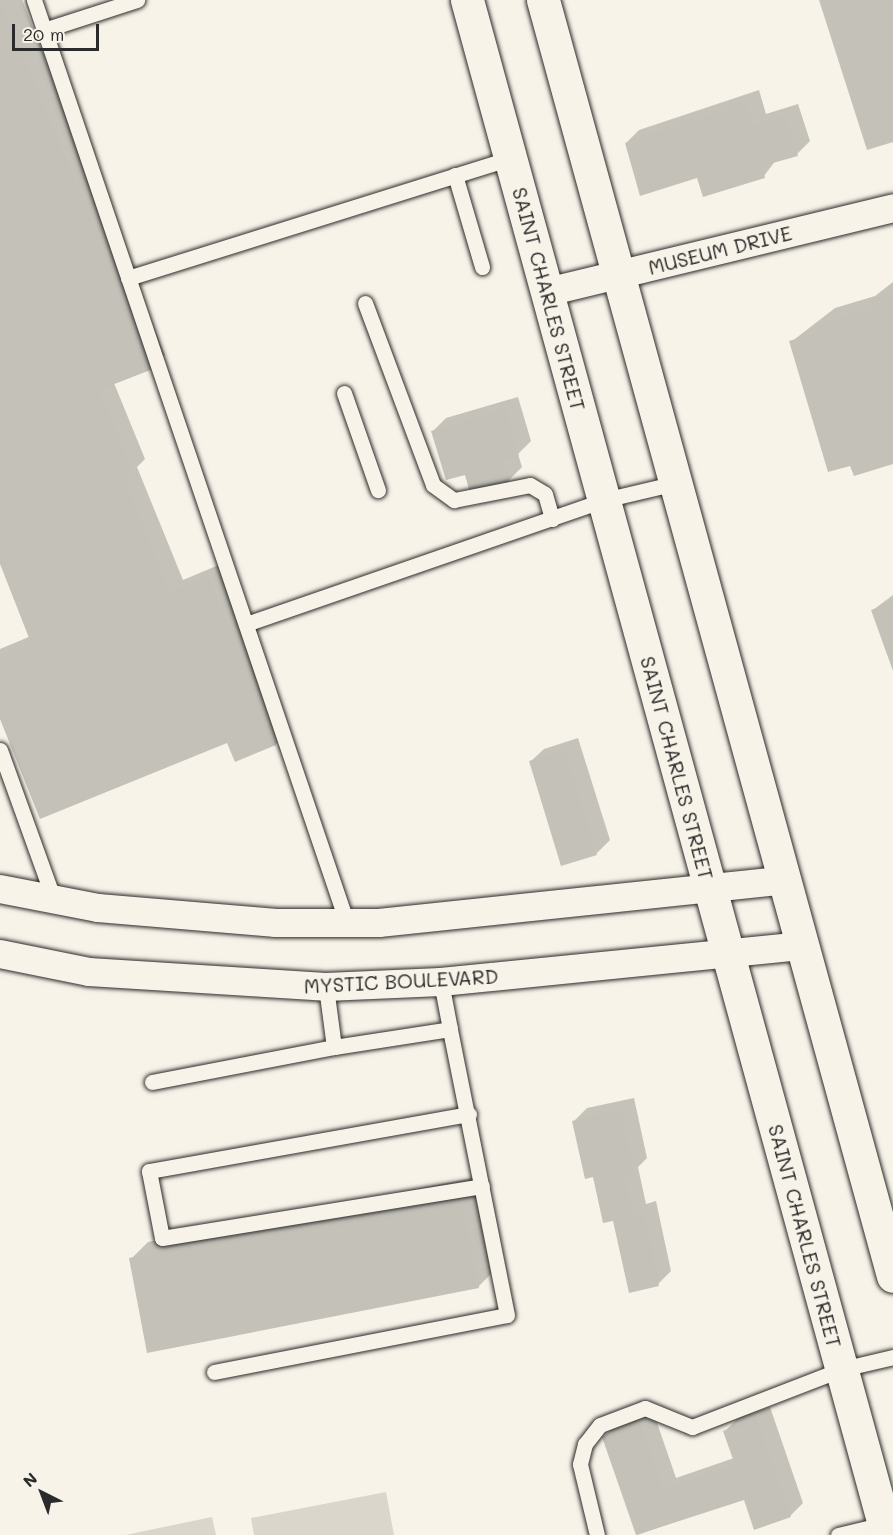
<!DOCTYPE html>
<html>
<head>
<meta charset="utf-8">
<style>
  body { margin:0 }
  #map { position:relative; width:893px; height:1535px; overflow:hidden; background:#f7f3e8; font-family:Mali,sans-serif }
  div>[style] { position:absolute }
  .green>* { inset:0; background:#dad6cc }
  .shadow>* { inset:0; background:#0003 }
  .building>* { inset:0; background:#c4c1b9 }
  .roads { filter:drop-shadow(0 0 2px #2b2b2b) drop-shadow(0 0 2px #2b2b2b) }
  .service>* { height:15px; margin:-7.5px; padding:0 7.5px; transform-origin:7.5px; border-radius:7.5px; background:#f7f3e8 }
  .minor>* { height:28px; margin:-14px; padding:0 14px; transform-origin:14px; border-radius:14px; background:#f7f3e8 }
  .tertiary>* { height:33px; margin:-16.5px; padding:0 16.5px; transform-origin:16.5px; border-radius:16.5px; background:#f7f3e8 }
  span { translate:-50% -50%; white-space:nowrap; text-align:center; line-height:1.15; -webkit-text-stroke:4.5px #f7f3e8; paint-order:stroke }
  .street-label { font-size:20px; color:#2b2b2b }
  .north { position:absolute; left:12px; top:1463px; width:60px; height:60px; -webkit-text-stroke:4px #f7f3e8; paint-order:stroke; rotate:318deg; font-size:16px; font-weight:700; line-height:24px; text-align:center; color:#2b2b2b }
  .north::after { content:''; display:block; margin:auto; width:21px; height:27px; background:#2b2b2b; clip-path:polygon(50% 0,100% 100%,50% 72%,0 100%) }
  .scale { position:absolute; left:12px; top:24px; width:87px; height:27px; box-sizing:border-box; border:3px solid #2b2b2b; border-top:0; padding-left:8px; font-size:18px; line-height:21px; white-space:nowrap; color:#2b2b2b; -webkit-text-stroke:4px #f7f3e8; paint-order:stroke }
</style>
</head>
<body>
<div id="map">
  <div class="green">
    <i style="clip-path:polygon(386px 1492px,394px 1535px,254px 1535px,251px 1518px)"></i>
    <i style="clip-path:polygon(212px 1517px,216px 1535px,126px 1535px,135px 1533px)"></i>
  </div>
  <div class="shadow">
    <i style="clip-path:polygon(0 0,22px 0,165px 355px,152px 368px,114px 383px,145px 459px,137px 467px,183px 580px,221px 564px,289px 731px,276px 744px,236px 760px,228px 741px,0 715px,0 649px,31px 636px,0 560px)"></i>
    <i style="clip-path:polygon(759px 90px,766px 114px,798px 104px,810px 141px,797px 154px,776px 160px,764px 176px,626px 143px,639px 130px)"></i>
    <i style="clip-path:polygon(893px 282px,893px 463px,791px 342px,835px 308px,875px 296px)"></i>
    <i style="clip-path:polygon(518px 397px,531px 441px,518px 454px,522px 467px,508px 481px,433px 431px,446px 418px)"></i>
    <i style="clip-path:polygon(893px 595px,893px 667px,873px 610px)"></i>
    <i style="clip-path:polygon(578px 738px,610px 840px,597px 853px,562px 864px,530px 762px,544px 749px)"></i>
    <i style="clip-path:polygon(634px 1098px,647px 1158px,638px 1167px,646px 1204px,656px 1201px,671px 1271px,658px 1284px,614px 1219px,574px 1121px,587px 1108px)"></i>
    <i style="clip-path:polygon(477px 1177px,495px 1270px,478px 1287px,131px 1259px,148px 1242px)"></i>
    <i style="clip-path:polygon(770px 1407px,803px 1503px,790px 1516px,745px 1498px,637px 1535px,603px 1437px,617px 1424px,653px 1411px,676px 1478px,734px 1458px,725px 1431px,738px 1418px)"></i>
  </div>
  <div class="building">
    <i style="clip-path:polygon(0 0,153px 369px,99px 390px,133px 473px,123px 477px,170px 592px,208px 576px,276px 745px,235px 762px,227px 743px,40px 819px,0 719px,0 656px,31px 643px,0 564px)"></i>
    <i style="clip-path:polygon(819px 0,893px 0,893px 142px,867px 150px)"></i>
    <i style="clip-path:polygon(746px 102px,753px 126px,785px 116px,798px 156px,762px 166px,765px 178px,703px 197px,697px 178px,640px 196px,625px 143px)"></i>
    <i style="clip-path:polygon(893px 293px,893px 464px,854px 476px,850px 466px,828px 472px,789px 341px,819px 332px,817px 325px,872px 308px,869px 300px)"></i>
    <i style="clip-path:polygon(505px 409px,519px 456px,503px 460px,509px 482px,470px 493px,465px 475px,446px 480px,431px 431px)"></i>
    <i style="clip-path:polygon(893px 602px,893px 671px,871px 610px)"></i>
    <i style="clip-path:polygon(565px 750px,597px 855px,561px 866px,529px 761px)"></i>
    <i style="clip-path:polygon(621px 1110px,634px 1172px,624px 1175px,633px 1216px,644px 1213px,659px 1286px,629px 1293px,613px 1221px,603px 1223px,593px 1177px,585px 1179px,572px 1121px)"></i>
    <i style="clip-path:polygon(460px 1193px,479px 1288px,147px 1353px,129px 1258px)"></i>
    <i style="clip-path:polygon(757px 1419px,791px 1517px,754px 1530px,744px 1500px,636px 1535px,602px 1437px,640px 1423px,663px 1490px,735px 1465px,723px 1431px)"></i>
  </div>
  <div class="roads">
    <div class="service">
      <i style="left:34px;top:0;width:975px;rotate:71.27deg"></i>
      <i style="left:44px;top:30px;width:98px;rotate:-17.9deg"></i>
      <i style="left:455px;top:175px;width:96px;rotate:73.6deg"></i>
      <i style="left:128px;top:278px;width:401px;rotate:-17.4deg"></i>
      <i style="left:365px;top:303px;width:194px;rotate:69.5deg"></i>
      <i style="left:433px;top:485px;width:26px;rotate:36deg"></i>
      <i style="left:454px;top:500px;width:77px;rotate:-11.2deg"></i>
      <i style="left:530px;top:485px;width:17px;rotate:31deg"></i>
      <i style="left:545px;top:494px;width:26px;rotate:74deg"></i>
      <i style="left:344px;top:393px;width:103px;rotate:70.7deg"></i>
      <i style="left:246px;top:624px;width:379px;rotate:-19.1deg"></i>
      <i style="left:604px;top:500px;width:74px;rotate:-13.3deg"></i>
      <i style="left:0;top:750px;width:159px;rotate:70.2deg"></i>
      <i style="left:334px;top:1047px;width:117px;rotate:-8.8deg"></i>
      <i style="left:450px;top:1029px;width:48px;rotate:-100.8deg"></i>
      <i style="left:152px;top:1082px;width:185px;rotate:-10.9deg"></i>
      <i style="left:334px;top:1047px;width:61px;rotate:-97.6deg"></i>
      <i style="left:469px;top:1114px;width:325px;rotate:169.9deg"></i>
      <i style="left:149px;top:1171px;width:68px;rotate:79deg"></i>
      <i style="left:162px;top:1238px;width:324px;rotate:-9.2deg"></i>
      <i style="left:214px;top:1372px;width:298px;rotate:-11deg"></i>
      <i style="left:507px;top:1315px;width:292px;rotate:-101.3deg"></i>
      <i style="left:597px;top:1535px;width:73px;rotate:-103.5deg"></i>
      <i style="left:580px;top:1464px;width:21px;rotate:-76deg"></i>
      <i style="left:585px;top:1444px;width:24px;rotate:-52deg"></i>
      <i style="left:600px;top:1425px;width:48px;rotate:-20.7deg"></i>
      <i style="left:645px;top:1408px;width:51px;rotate:22deg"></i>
      <i style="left:692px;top:1427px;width:161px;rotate:-21.1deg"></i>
      <i style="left:842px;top:1369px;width:52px;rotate:-13.2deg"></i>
      <i style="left:838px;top:1535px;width:47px;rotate:-13.4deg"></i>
    </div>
    <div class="minor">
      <i style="left:547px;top:292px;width:356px;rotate:-13.6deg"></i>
      <i style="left:0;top:889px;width:100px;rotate:11deg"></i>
      <i style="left:98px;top:908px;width:179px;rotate:4.8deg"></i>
      <i style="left:276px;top:923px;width:103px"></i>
      <i style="left:379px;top:923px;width:408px;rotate:-6deg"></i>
      <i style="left:0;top:954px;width:91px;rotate:11.4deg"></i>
      <i style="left:89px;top:972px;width:237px;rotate:3.6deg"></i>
      <i style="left:326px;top:987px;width:115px;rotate:-2.5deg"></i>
      <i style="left:441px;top:982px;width:364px;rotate:-5.7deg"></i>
    </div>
    <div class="tertiary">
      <i style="left:467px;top:0;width:1591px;rotate:74.7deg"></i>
      <i style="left:543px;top:0;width:1323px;rotate:74.66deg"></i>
    </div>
  </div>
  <div class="street-label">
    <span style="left:720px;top:250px;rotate:-14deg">MUSEUM DRIVE</span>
    <span style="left:549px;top:299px;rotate:75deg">SAINT CHARLES STREET</span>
    <span style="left:677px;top:768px;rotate:75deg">SAINT CHARLES STREET</span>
    <span style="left:401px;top:981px;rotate:-3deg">MYSTIC BOULEVARD</span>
    <span style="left:805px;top:1236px;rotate:75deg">SAINT CHARLES STREET</span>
  </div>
  <div class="north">N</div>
  <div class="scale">20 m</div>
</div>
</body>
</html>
